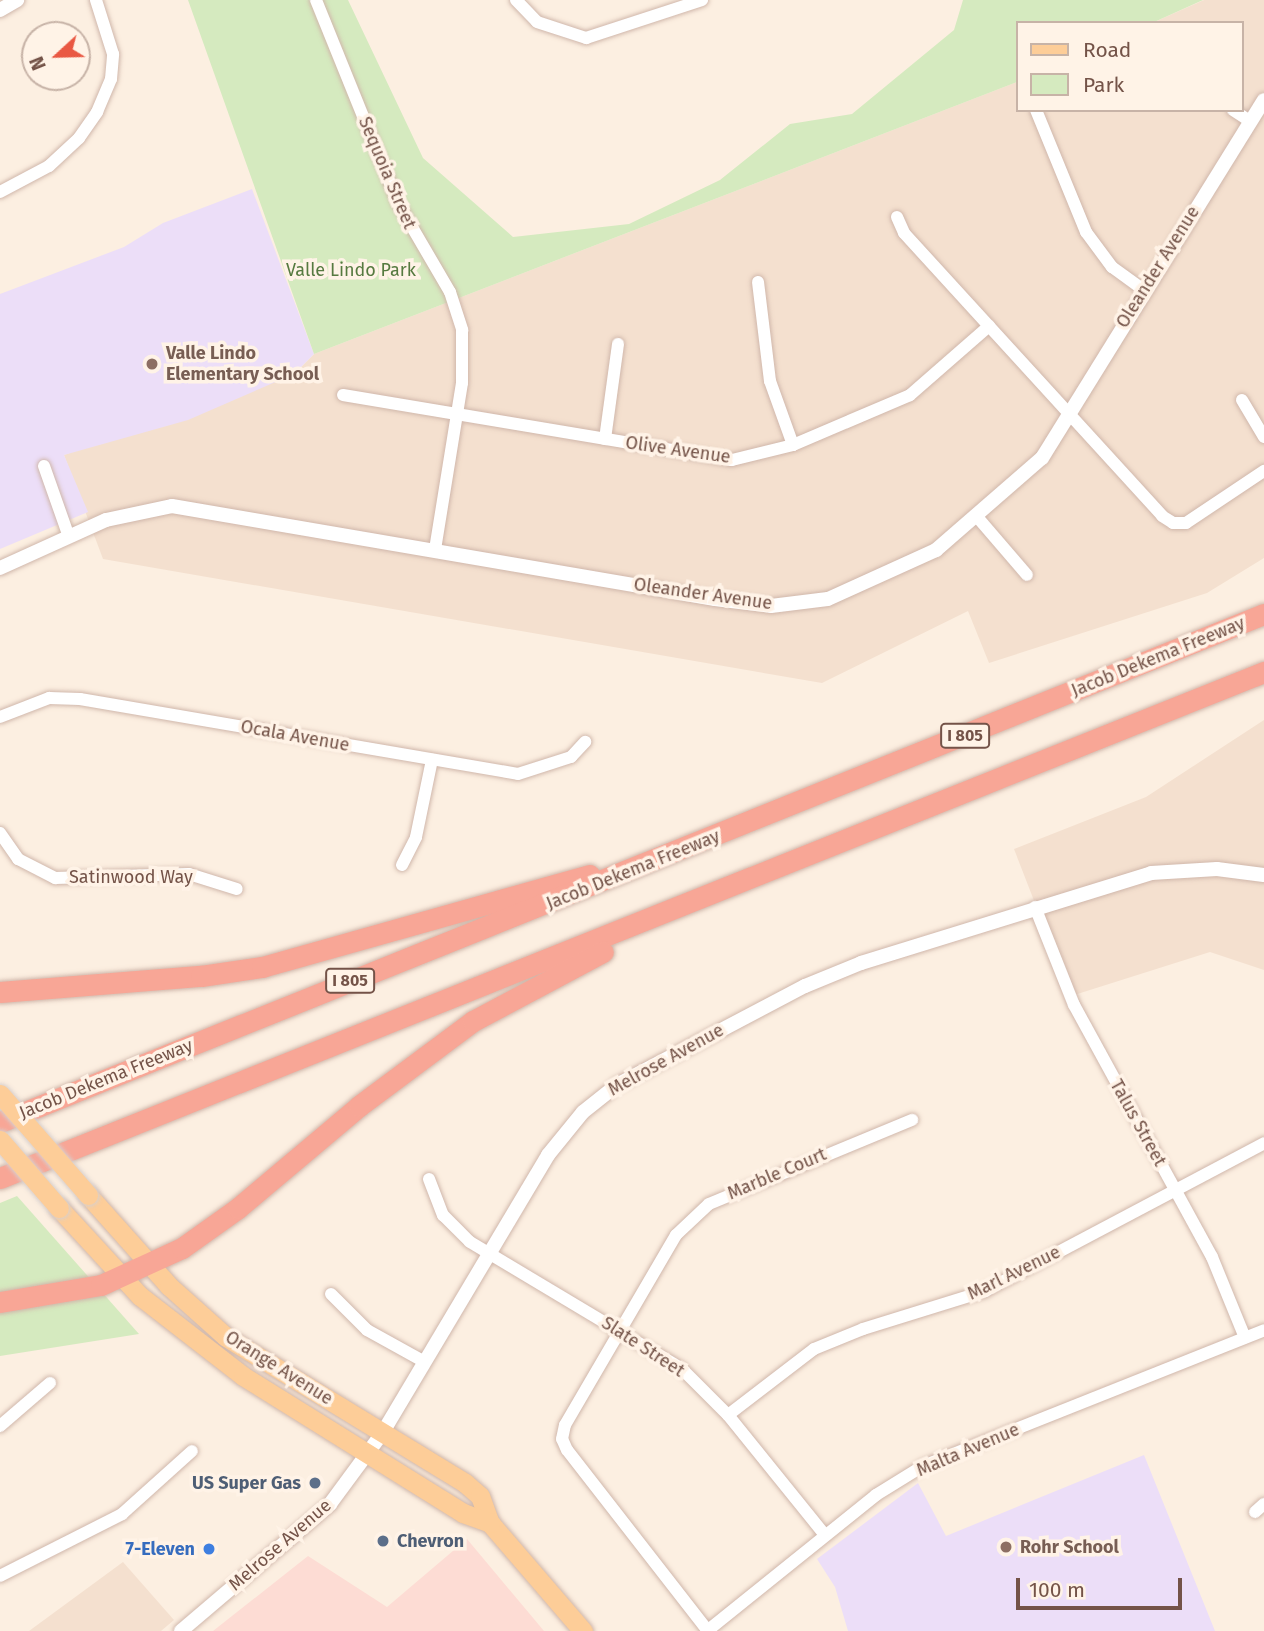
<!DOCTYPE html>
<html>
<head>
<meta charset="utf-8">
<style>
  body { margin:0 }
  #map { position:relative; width:1264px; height:1631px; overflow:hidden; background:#fcefe1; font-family:"Fira Sans",sans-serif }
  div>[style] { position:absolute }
  .residential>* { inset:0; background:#f4e0cf }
  .commercial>* { inset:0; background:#fddcd4 }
  .education>* { inset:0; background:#ecdef8 }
  .green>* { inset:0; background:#d5eabf }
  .roads { filter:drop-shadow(0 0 2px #d0b7ab) drop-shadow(0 0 2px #d0b7ab) }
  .minor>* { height:12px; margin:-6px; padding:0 6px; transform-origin:6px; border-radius:6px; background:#fff }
  .tertiary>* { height:14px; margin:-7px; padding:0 7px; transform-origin:7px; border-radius:7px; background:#fff }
  .primary>* { height:19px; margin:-9.5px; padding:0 9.5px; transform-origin:9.5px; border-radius:9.5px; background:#fdcd98 }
  .motorway>* { height:21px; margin:-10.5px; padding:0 10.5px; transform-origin:10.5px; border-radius:10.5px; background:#f8a696 }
  .bridges { filter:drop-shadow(0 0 2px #d8cfcc) drop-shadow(0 0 2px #d8cfcc) }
  .primary-bridge>* { height:19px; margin:-9.5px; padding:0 9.5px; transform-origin:9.5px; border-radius:9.5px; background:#fdcd98 }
  .dots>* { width:19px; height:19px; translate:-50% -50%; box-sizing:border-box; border:4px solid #fff3e7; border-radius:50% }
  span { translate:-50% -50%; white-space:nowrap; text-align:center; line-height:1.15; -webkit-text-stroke:7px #fff3e7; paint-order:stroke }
  .shield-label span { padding:2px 5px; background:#fff3e7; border:2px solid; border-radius:5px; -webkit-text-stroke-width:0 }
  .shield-label { font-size:16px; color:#745348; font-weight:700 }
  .street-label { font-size:18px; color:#745348 }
  .park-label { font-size:18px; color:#567a40 }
  .education-label { font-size:18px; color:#785e54; font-weight:700 }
  .left { translate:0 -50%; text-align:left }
  .service-label { font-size:18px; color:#4e5e75; font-weight:700 }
  .right { translate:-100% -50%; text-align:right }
  .shop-label { font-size:18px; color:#366cbe; font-weight:700 }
  .legend { position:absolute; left:1016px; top:21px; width:228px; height:91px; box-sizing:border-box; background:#fff3e7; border:2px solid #c7b3a7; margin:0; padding:9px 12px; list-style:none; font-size:21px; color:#745348 }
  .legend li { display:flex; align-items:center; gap:14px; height:35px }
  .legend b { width:35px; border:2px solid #c7b3a7 }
  .north { position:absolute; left:21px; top:21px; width:70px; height:70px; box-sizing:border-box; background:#fff3e7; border:2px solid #c7b3a7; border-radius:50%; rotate:248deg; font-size:19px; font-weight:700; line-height:28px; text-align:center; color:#745348 }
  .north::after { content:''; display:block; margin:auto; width:24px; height:32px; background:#e95843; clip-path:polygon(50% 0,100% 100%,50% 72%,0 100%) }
  .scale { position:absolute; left:1016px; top:1578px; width:166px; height:32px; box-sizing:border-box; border:4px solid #745348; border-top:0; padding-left:9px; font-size:21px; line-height:24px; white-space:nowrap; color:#745348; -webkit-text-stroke:5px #fff3e7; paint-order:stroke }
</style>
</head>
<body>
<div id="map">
  <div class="residential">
    <i style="clip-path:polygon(1204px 0,1264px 0,1264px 558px,1207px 593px,989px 663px,968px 611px,822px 683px,103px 559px,64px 455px,294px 374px,314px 354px,1017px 82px,1017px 110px,1241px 110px,1241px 23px,1152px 23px)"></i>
    <i style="clip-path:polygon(1264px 720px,1264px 970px,1210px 952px,1071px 996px,1014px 849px,1146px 797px)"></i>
    <i style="clip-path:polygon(123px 1562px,174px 1620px,161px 1631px,29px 1631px)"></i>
  </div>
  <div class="commercial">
    <i style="clip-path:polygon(467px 1539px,544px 1631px,213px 1631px,308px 1556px,387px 1607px)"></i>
  </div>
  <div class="education">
    <i style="clip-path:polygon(252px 189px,314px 354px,294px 374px,188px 420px,64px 455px,88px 512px,0 549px,0 294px,124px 247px,163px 223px)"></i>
    <i style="clip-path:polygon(1144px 1455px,1215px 1631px,848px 1631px,835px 1587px,817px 1559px,918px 1483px,946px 1536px)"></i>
  </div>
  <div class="green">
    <i style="clip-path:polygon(188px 0,348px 0,423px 158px,513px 237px,629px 224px,720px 180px,790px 124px,852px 114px,954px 30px,963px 0,1203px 0,1152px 23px,1017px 23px,1017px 82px,314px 354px)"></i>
    <i style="clip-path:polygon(17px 1196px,139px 1334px,0 1356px,0 1203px)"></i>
  </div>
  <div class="roads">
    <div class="minor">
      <i style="left:316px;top:0;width:219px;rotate:68deg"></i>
      <i style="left:398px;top:203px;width:103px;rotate:59.7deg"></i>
      <i style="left:450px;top:292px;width:40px;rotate:72deg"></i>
      <i style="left:462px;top:330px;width:53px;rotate:90deg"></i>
      <i style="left:462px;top:383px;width:169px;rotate:99.2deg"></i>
      <i style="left:516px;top:0;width:30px;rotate:46deg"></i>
      <i style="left:537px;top:22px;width:52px;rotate:18.1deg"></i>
      <i style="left:586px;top:38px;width:122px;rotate:-18.1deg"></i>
      <i style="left:1036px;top:110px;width:132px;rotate:67.7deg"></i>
      <i style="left:1086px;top:232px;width:44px;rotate:53.4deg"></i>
      <i style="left:1112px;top:267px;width:39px;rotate:36deg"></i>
      <i style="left:1233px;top:110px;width:20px;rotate:33deg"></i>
      <i style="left:0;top:192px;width:55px;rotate:-28deg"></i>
      <i style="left:49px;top:166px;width:41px;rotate:-43deg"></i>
      <i style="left:79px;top:138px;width:32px;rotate:-55deg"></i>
      <i style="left:97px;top:112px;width:36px;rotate:-67deg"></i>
      <i style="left:111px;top:79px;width:25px;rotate:-85deg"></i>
      <i style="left:113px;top:54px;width:57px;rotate:-107.5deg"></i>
      <i style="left:897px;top:217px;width:17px;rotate:66deg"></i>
      <i style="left:904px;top:233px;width:383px;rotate:47.6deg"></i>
      <i style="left:1162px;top:516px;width:13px;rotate:32deg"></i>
      <i style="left:1173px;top:523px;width:13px"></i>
      <i style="left:1186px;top:523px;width:94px;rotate:-33.7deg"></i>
      <i style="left:758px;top:282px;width:100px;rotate:83.1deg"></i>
      <i style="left:770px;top:381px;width:68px;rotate:70.2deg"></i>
      <i style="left:343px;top:395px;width:394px;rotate:9.5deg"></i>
      <i style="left:732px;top:460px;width:63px;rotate:-13.8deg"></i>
      <i style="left:793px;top:445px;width:127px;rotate:-23.1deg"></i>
      <i style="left:910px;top:395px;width:105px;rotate:-41.1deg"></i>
      <i style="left:1242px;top:400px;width:43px;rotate:59.3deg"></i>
      <i style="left:605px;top:439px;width:96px;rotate:-82.2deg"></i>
      <i style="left:44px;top:466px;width:75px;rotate:70.6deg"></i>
      <i style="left:978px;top:518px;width:75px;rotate:49.3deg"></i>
      <i style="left:0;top:717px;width:53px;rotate:-21.2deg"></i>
      <i style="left:49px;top:698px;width:31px;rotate:2deg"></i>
      <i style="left:80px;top:699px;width:444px;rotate:9.7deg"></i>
      <i style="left:518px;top:774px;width:56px;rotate:-17.8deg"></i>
      <i style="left:571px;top:757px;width:21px;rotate:-47deg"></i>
      <i style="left:0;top:833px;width:32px;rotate:55deg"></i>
      <i style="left:18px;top:859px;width:42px;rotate:27.2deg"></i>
      <i style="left:55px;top:878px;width:134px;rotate:-1.7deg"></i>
      <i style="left:189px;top:874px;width:50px;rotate:17.4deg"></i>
      <i style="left:402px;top:865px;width:31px;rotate:-63deg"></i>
      <i style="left:416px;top:837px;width:79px;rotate:-78.3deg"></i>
      <i style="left:1035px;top:907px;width:105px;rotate:68.3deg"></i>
      <i style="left:1074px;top:1005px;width:287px;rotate:61.3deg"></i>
      <i style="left:1212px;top:1257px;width:87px;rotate:67.8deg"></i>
      <i style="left:429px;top:1179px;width:39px;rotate:69deg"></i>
      <i style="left:443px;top:1215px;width:38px;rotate:45deg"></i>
      <i style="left:470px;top:1242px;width:247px;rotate:30.9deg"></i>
      <i style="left:682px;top:1369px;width:65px;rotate:45deg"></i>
      <i style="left:728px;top:1415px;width:154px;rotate:51.1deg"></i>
      <i style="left:331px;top:1294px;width:51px;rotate:45deg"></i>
      <i style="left:367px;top:1330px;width:66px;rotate:28.9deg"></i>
      <i style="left:728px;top:1415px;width:108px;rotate:-37.5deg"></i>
      <i style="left:814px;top:1349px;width:53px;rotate:-22.2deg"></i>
      <i style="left:863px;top:1329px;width:128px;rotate:-17.3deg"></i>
      <i style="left:985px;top:1291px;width:316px;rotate:-27.9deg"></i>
      <i style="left:0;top:1426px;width:66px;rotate:-40.7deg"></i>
      <i style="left:1255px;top:1512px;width:12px;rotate:-42deg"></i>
      <i style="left:0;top:1576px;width:137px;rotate:-26.9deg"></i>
      <i style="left:122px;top:1514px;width:94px;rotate:-42deg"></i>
      <i style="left:707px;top:1631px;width:217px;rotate:-38.8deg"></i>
      <i style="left:876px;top:1495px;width:55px;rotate:-31.7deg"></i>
      <i style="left:923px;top:1466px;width:367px;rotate:-21.7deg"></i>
      <i style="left:708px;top:1631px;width:229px;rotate:-127.9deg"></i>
      <i style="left:567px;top:1450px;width:12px;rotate:-114deg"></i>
      <i style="left:562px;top:1439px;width:14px;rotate:-78deg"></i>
      <i style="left:565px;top:1425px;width:220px;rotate:-59.7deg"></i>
      <i style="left:676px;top:1235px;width:45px;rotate:-43.2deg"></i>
      <i style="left:709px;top:1204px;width:220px;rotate:-22.5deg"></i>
    </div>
    <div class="tertiary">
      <i style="left:0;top:10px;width:20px;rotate:-30deg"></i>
      <i style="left:0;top:568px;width:116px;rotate:-24.4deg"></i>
      <i style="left:106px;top:520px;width:67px;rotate:-12deg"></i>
      <i style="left:172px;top:506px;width:551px;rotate:9.72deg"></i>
      <i style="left:715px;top:599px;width:56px;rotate:7.1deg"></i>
      <i style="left:771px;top:606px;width:57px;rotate:-7deg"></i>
      <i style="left:828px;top:599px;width:119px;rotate:-24.4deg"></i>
      <i style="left:936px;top:550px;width:140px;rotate:-41deg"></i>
      <i style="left:1042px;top:458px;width:421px;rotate:-58.2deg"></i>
      <i style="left:181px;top:1631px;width:196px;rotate:-40.4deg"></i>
      <i style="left:330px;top:1504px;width:89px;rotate:-53.6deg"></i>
      <i style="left:383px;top:1432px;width:322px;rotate:-59.2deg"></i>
      <i style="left:548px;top:1155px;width:55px;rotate:-50.9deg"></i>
      <i style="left:583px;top:1112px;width:43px;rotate:-38.5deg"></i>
      <i style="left:617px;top:1085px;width:212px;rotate:-27.8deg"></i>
      <i style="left:805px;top:986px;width:61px;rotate:-22.3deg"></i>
      <i style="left:861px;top:963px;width:304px;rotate:-17.2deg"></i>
      <i style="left:1151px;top:873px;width:66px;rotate:-3.5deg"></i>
      <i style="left:1217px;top:869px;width:47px;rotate:7.3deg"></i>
    </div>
    <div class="primary">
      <i style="left:88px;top:1195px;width:122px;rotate:48.3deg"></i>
      <i style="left:169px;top:1286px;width:76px;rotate:41.8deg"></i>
      <i style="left:226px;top:1337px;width:280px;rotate:31.4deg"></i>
      <i style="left:465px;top:1483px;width:20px;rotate:41deg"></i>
      <i style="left:480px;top:1496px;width:29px;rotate:70deg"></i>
      <i style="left:490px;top:1523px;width:143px;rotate:49.3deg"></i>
      <i style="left:59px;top:1208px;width:120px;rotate:47.4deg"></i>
      <i style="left:140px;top:1296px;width:130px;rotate:37.8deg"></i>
      <i style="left:243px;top:1376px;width:259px;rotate:31.9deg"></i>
      <i style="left:463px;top:1513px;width:29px;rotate:20deg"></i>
    </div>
    <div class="motorway">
      <i style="left:0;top:992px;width:202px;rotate:-4.6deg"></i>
      <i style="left:201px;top:976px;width:62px;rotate:-8.4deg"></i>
      <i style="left:262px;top:967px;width:340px;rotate:-15.7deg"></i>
      <i style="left:0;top:1122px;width:1362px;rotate:-21.9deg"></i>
      <i style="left:0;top:1178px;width:1362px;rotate:-21.82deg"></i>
      <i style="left:0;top:1302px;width:102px;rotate:-9.6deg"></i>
      <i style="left:101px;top:1285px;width:89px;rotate:-24.6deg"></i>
      <i style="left:182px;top:1248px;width:69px;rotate:-35.5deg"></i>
      <i style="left:238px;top:1208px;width:158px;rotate:-40.1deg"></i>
      <i style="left:359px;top:1106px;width:142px;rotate:-36.7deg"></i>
      <i style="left:473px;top:1021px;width:147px;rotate:-28deg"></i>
    </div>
  </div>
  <div class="bridges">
    <div class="primary-bridge">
      <i style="left:0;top:1094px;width:134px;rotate:48.9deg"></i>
      <i style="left:0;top:1140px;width:90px;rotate:49.1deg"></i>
    </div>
  </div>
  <div class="dots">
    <i style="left:152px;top:364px;background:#8d6e63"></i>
    <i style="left:315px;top:1483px;background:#5c6f8a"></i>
    <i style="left:383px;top:1541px;background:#5c6f8a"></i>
    <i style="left:1006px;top:1547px;background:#8d6e63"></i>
    <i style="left:209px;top:1549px;background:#3f7fe0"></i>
  </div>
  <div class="shield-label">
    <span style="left:965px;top:736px">I 805</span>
    <span style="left:350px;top:981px">I 805</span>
  </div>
  <div class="street-label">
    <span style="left:387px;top:173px;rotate:67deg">Sequoia Street</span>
    <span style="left:1158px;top:267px;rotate:-58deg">Oleander Avenue</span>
    <span style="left:678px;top:450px;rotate:8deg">Olive Avenue</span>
    <span style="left:703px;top:594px;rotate:8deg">Oleander Avenue</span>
    <span style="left:1158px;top:657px;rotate:-22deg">Jacob Dekema Freeway</span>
    <span style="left:295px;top:736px;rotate:10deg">Ocala Avenue</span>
    <span style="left:633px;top:870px;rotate:-22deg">Jacob Dekema Freeway</span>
    <span style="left:131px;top:877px">Satinwood Way</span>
    <span style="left:666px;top:1060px;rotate:-29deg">Melrose Avenue</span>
    <span style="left:106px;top:1079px;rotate:-22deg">Jacob Dekema Freeway</span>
    <span style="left:1138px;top:1123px;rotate:61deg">Talus Street</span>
    <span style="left:777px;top:1174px;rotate:-23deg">Marble Court</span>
    <span style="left:1014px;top:1273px;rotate:-26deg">Marl Avenue</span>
    <span style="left:643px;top:1347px;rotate:33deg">Slate Street</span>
    <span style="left:279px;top:1368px;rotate:32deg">Orange Avenue</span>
    <span style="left:968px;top:1450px;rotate:-23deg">Malta Avenue</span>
    <span style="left:280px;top:1545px;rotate:-41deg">Melrose Avenue</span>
  </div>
  <div class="park-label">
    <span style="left:351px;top:270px">Valle Lindo Park</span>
  </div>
  <div class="education-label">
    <span class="left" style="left:166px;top:364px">Valle Lindo<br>Elementary School</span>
    <span class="left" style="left:1020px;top:1547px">Rohr School</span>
  </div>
  <div class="service-label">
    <span class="right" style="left:301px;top:1483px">US Super Gas</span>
    <span class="left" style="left:397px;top:1541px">Chevron</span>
  </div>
  <div class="shop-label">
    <span class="right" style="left:195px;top:1549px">7-Eleven</span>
  </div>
  <ul class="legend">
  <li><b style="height:9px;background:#fdcd98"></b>Road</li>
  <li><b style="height:19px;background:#d5eabf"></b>Park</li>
  </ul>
  <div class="north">N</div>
  <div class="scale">100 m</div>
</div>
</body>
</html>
